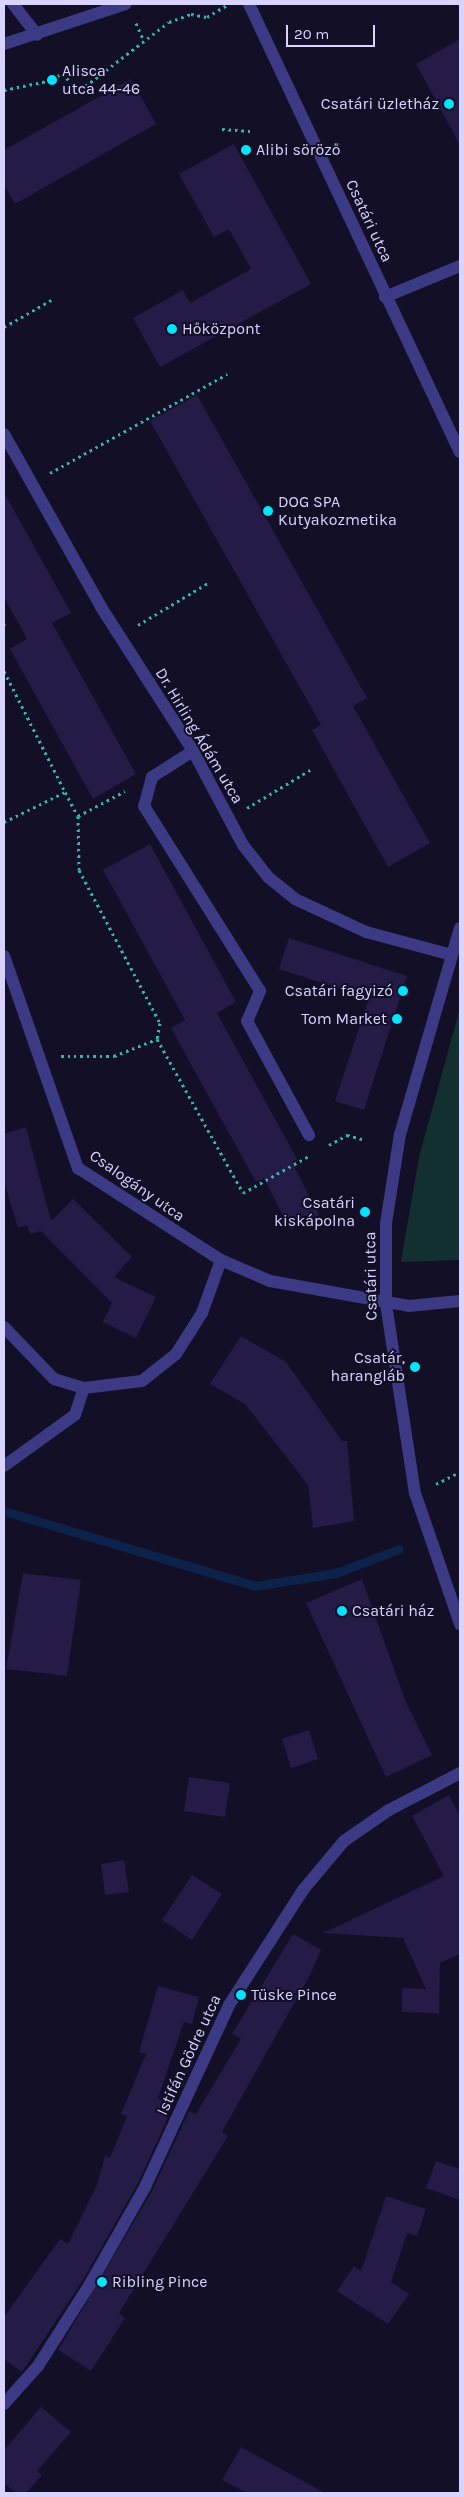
<!DOCTYPE html>
<html>
<head>
<meta charset="utf-8">
<style>
  body { margin:0 }
  #map { position:relative; width:464px; height:2497px; overflow:hidden; background:#130f26; font-family:Karla,sans-serif }
  div>[style] { position:absolute }
  .green>* { inset:0; background:#12302f }
  .stream>* { height:9px; margin:-4.5px; padding:0 4.5px; transform-origin:4.5px; border-radius:4.5px; background:#0c2248 }
  .building>* { inset:0; background:#241b47 }
  .path>* { height:3px; margin-top:-1.5px; transform-origin:0; background:repeating-linear-gradient(90deg,#2fb8b0 0 2.5px,transparent 0 6.5px) }
  .service>* { height:12px; margin:-6px; padding:0 6px; transform-origin:6px; border-radius:6px; background:#3d3a85 }
  .minor>* { height:12px; margin:-6px; padding:0 6px; transform-origin:6px; border-radius:6px; background:#3d3a85 }
  .dots>* { width:14px; height:14px; translate:-50% -50%; box-sizing:border-box; border:2px solid #130f26; border-radius:50% }
  span { translate:-50% -50%; white-space:nowrap; text-align:center; line-height:1.15; -webkit-text-stroke:4px #130f26; paint-order:stroke }
  .poi-label { font-size:16px; color:#d9d4ff }
  .left { translate:0 -50%; text-align:left }
  .right { translate:-100% -50%; text-align:right }
  .street-label { font-size:16px; color:#d9d4ff }
  .frame { position:absolute; inset:0; border:5px solid #d9d4ff; pointer-events:none }
  .scale { position:absolute; left:286px; top:25px; width:89px; height:22px; box-sizing:border-box; border:2px solid #d9d4ff; border-top:0; padding-left:6px; font-size:15px; line-height:18px; white-space:nowrap; color:#d9d4ff; -webkit-text-stroke:4px #130f26; paint-order:stroke }
</style>
</head>
<body>
<div id="map">
  <div class="green">
    <i style="clip-path:polygon(460px 1008px,460px 1260px,401px 1262px,419px 1157px)"></i>
  </div>
  <div class="stream">
    <i style="left:4px;top:1511px;width:262px;rotate:16.6deg"></i>
    <i style="left:255px;top:1586px;width:82px;rotate:-9.1deg"></i>
    <i style="left:336px;top:1573px;width:67px;rotate:-20.9deg"></i>
  </div>
  <div class="building">
    <i style="clip-path:polygon(460px 39px,460px 145px,416px 64px)"></i>
    <i style="clip-path:polygon(131px 79px,156px 124px,15px 204px,4px 185px,4px 150px)"></i>
    <i style="clip-path:polygon(234px 144px,311px 284px,160px 367px,133px 318px,183px 290px,190px 303px,251px 269px,229px 229px,214px 237px,179px 174px)"></i>
    <i style="clip-path:polygon(197px 395px,367px 698px,353px 706px,430px 843px,388px 867px,312px 730px,321px 725px,150px 421px)"></i>
    <i style="clip-path:polygon(4px 492px,71px 613px,52px 623px,136px 774px,93px 799px,10px 649px,27px 639px,4px 597px)"></i>
    <i style="clip-path:polygon(150px 844px,236px 1002px,217px 1013px,297px 1159px,292px 1162px,319px 1215px,290px 1230px,264px 1178px,256px 1182px,171px 1028px,185px 1020px,103px 870px)"></i>
    <i style="clip-path:polygon(289px 938px,407px 976px,364px 1110px,335px 1101px,369px 998px,279px 969px)"></i>
    <i style="clip-path:polygon(26px 1127px,51px 1221px,73px 1199px,132px 1257px,114px 1277px,156px 1297px,136px 1338px,103px 1322px,112px 1303px,41px 1231px,30px 1234px,27px 1225px,18px 1228px,4px 1182px,4px 1134px)"></i>
    <i style="clip-path:polygon(241px 1336px,286px 1362px,342px 1441px,347px 1441px,354px 1521px,313px 1528px,308px 1485px,245px 1404px,210px 1384px)"></i>
    <i style="clip-path:polygon(23px 1573px,81px 1580px,67px 1676px,6px 1669px)"></i>
    <i style="clip-path:polygon(362px 1579px,405px 1700px,432px 1755px,386px 1777px,306px 1603px)"></i>
    <i style="clip-path:polygon(309px 1730px,318px 1759px,291px 1768px,282px 1739px)"></i>
    <i style="clip-path:polygon(189px 1777px,230px 1783px,225px 1817px,184px 1811px)"></i>
    <i style="clip-path:polygon(449px 1795px,460px 1816px,460px 1954px,440px 1963px,439px 2017px,437px 2013px,402px 2012px,402px 1988px,426px 1989px,403px 1938px,323px 1933px,444px 1876px,412px 1816px)"></i>
    <i style="clip-path:polygon(124px 1860px,129px 1892px,105px 1895px,101px 1864px)"></i>
    <i style="clip-path:polygon(192px 1875px,222px 1894px,192px 1940px,162px 1920px)"></i>
    <i style="clip-path:polygon(293px 1934px,321px 1950px,310px 1975px,222px 2132px,228px 2136px,119px 2313px,125px 2318px,91px 2371px,58px 2350px,152px 2191px,189px 2111px,196px 2114px,241px 2039px,232px 2034px)"></i>
    <i style="clip-path:polygon(158px 1986px,199px 1997px,192px 2024px,184px 2022px,158px 2098px,171px 2104px,167px 2120px,138px 2183px,83px 2280px,22px 2372px,4px 2359px,4px 2317px,60px 2239px,68px 2244px,97px 2185px,105px 2156px,110px 2158px,127px 2116px,121px 2114px,146px 2054px,139px 2052px)"></i>
    <i style="clip-path:polygon(436px 2161px,460px 2169px,460px 2200px,426px 2188px)"></i>
    <i style="clip-path:polygon(386px 2196px,426px 2209px,417px 2236px,407px 2233px,391px 2282px,409px 2294px,388px 2324px,337px 2291px,354px 2266px,361px 2271px)"></i>
    <i style="clip-path:polygon(41px 2407px,71px 2432px,37px 2471px,42px 2475px,26px 2493px,16px 2493px,4px 2483px,4px 2450px)"></i>
    <i style="clip-path:polygon(241px 2447px,325px 2493px,247px 2493px,222px 2480px)"></i>
  </div>
  <div class="path">
    <i style="left:136px;top:23px;width:17px;rotate:66deg"></i>
    <i style="left:4px;top:90px;width:49px;rotate:-11.8deg"></i>
    <i style="left:52px;top:80px;width:14px;rotate:-34deg"></i>
    <i style="left:64px;top:72px;width:25px;rotate:63deg"></i>
    <i style="left:75px;top:94px;width:118px;rotate:-37.5deg"></i>
    <i style="left:169px;top:22px;width:23px;rotate:-20deg"></i>
    <i style="left:191px;top:14px;width:16px;rotate:11deg"></i>
    <i style="left:207px;top:17px;width:23px;rotate:-31deg"></i>
    <i style="left:222px;top:129px;width:32px;rotate:4deg"></i>
    <i style="left:4px;top:327px;width:56px;rotate:-29.7deg"></i>
    <i style="left:50px;top:473px;width:203px;rotate:-29.2deg"></i>
    <i style="left:4px;top:623px;width:4px;rotate:90deg"></i>
    <i style="left:138px;top:625px;width:82px;rotate:-31deg"></i>
    <i style="left:4px;top:671px;width:136px;rotate:63.2deg"></i>
    <i style="left:247px;top:808px;width:74px;rotate:-31.1deg"></i>
    <i style="left:78px;top:816px;width:54px;rotate:88.9deg"></i>
    <i style="left:79px;top:870px;width:173px;rotate:62.1deg"></i>
    <i style="left:160px;top:1023px;width:16px;rotate:101deg"></i>
    <i style="left:157px;top:1039px;width:176px;rotate:60.8deg"></i>
    <i style="left:243px;top:1193px;width:76px;rotate:-29.3deg"></i>
    <i style="left:4px;top:822px;width:68px;rotate:-26.2deg"></i>
    <i style="left:65px;top:792px;width:27px;rotate:62deg"></i>
    <i style="left:78px;top:816px;width:53px;rotate:-28deg"></i>
    <i style="left:61px;top:1056px;width:53px"></i>
    <i style="left:114px;top:1056px;width:46px;rotate:-21.6deg"></i>
    <i style="left:329px;top:1145px;width:21px;rotate:-29deg"></i>
    <i style="left:347px;top:1135px;width:16px;rotate:15deg"></i>
    <i style="left:436px;top:1484px;width:27px;rotate:-27deg"></i>
  </div>
  <div class="service">
    <i style="left:13px;top:4px;width:39px;rotate:52deg"></i>
    <i style="left:193px;top:751px;width:49px;rotate:147.6deg"></i>
    <i style="left:152px;top:777px;width:30px;rotate:105deg"></i>
    <i style="left:144px;top:806px;width:218px;rotate:57.9deg"></i>
    <i style="left:260px;top:991px;width:33px;rotate:113deg"></i>
    <i style="left:247px;top:1021px;width:130px;rotate:61.5deg"></i>
  </div>
  <div class="minor">
    <i style="left:249px;top:4px;width:495px;rotate:64.8deg"></i>
    <i style="left:4px;top:44px;width:128px;rotate:-18.2deg"></i>
    <i style="left:385px;top:297px;width:81px;rotate:-22.5deg"></i>
    <i style="left:4px;top:434px;width:198px;rotate:60.7deg"></i>
    <i style="left:101px;top:607px;width:171px;rotate:57.4deg"></i>
    <i style="left:193px;top:751px;width:106px;rotate:62deg"></i>
    <i style="left:243px;top:845px;width:41px;rotate:52deg"></i>
    <i style="left:268px;top:877px;width:35px;rotate:39deg"></i>
    <i style="left:295px;top:899px;width:78px;rotate:24.9deg"></i>
    <i style="left:366px;top:932px;width:89px;rotate:15deg"></i>
    <i style="left:460px;top:928px;width:215px;rotate:106.2deg"></i>
    <i style="left:400px;top:1134px;width:90px;rotate:98.9deg"></i>
    <i style="left:386px;top:1223px;width:81px;rotate:90deg"></i>
    <i style="left:386px;top:1304px;width:191px;rotate:81.3deg"></i>
    <i style="left:415px;top:1493px;width:139px;rotate:71deg"></i>
    <i style="left:4px;top:956px;width:225px;rotate:70.8deg"></i>
    <i style="left:78px;top:1168px;width:170px;rotate:32.8deg"></i>
    <i style="left:221px;top:1260px;width:53px;rotate:23.2deg"></i>
    <i style="left:270px;top:1281px;width:141px;rotate:10.2deg"></i>
    <i style="left:409px;top:1306px;width:51px;rotate:-5.6deg"></i>
    <i style="left:4px;top:1327px;width:72px;rotate:46.1deg"></i>
    <i style="left:54px;top:1379px;width:31px;rotate:17deg"></i>
    <i style="left:84px;top:1388px;width:58px;rotate:-6.9deg"></i>
    <i style="left:142px;top:1381px;width:43px;rotate:-38.5deg"></i>
    <i style="left:176px;top:1354px;width:49px;rotate:-57.6deg"></i>
    <i style="left:202px;top:1313px;width:56px;rotate:-70.3deg"></i>
    <i style="left:4px;top:1466px;width:87px;rotate:-35.7deg"></i>
    <i style="left:75px;top:1415px;width:28px;rotate:-72deg"></i>
    <i style="left:4px;top:2404px;width:51px;rotate:-48.2deg"></i>
    <i style="left:38px;top:2366px;width:97px;rotate:-57.6deg"></i>
    <i style="left:90px;top:2284px;width:112px;rotate:-60.4deg"></i>
    <i style="left:145px;top:2187px;width:200px;rotate:-65.2deg"></i>
    <i style="left:229px;top:2005px;width:137px;rotate:-57.2deg"></i>
    <i style="left:303px;top:1890px;width:64px;rotate:-50.1deg"></i>
    <i style="left:344px;top:1841px;width:55px;rotate:-34.6deg"></i>
    <i style="left:389px;top:1810px;width:80px;rotate:-27.5deg"></i>
  </div>
  <div class="dots">
    <i style="left:52px;top:80px;background:#00e5ff"></i>
    <i style="left:449px;top:104px;background:#00e5ff"></i>
    <i style="left:246px;top:150px;background:#00e5ff"></i>
    <i style="left:172px;top:329px;background:#00e5ff"></i>
    <i style="left:268px;top:511px;background:#00e5ff"></i>
    <i style="left:403px;top:991px;background:#00e5ff"></i>
    <i style="left:397px;top:1019px;background:#00e5ff"></i>
    <i style="left:365px;top:1212px;background:#00e5ff"></i>
    <i style="left:415px;top:1367px;background:#00e5ff"></i>
    <i style="left:342px;top:1611px;background:#00e5ff"></i>
    <i style="left:241px;top:1995px;background:#00e5ff"></i>
    <i style="left:102px;top:2282px;background:#00e5ff"></i>
  </div>
  <div class="poi-label">
    <span class="left" style="left:62px;top:80px">Alisca<br>utca 44-46</span>
    <span class="right" style="left:439px;top:104px">Csatári üzletház</span>
    <span class="left" style="left:256px;top:150px">Alibi söröző</span>
    <span class="left" style="left:182px;top:329px">Hőközpont</span>
    <span class="left" style="left:278px;top:511px">DOG SPA<br>Kutyakozmetika</span>
    <span class="right" style="left:393px;top:991px">Csatári fagyizó</span>
    <span class="right" style="left:387px;top:1019px">Tom Market</span>
    <span class="right" style="left:355px;top:1212px">Csatári<br>kiskápolna</span>
    <span class="right" style="left:405px;top:1367px">Csatár,<br>harangláb</span>
    <span class="left" style="left:352px;top:1611px">Csatári ház</span>
    <span class="left" style="left:251px;top:1995px">Tüske Pince</span>
    <span class="left" style="left:112px;top:2282px">Ribling Pince</span>
  </div>
  <div class="street-label">
    <span style="left:369px;top:221px;rotate:65deg">Csatári utca</span>
    <span style="left:199px;top:736px;rotate:59deg">Dr. Hirling Ádám utca</span>
    <span style="left:137px;top:1186px;rotate:35deg">Csalogány utca</span>
    <span style="left:371px;top:1276px;rotate:-91deg">Csatári utca</span>
    <span style="left:189px;top:2055px;rotate:-65deg">Istifán Gödre utca</span>
  </div>
  <div class="frame"></div>
  <div class="scale">20 m</div>
</div>
</body>
</html>
